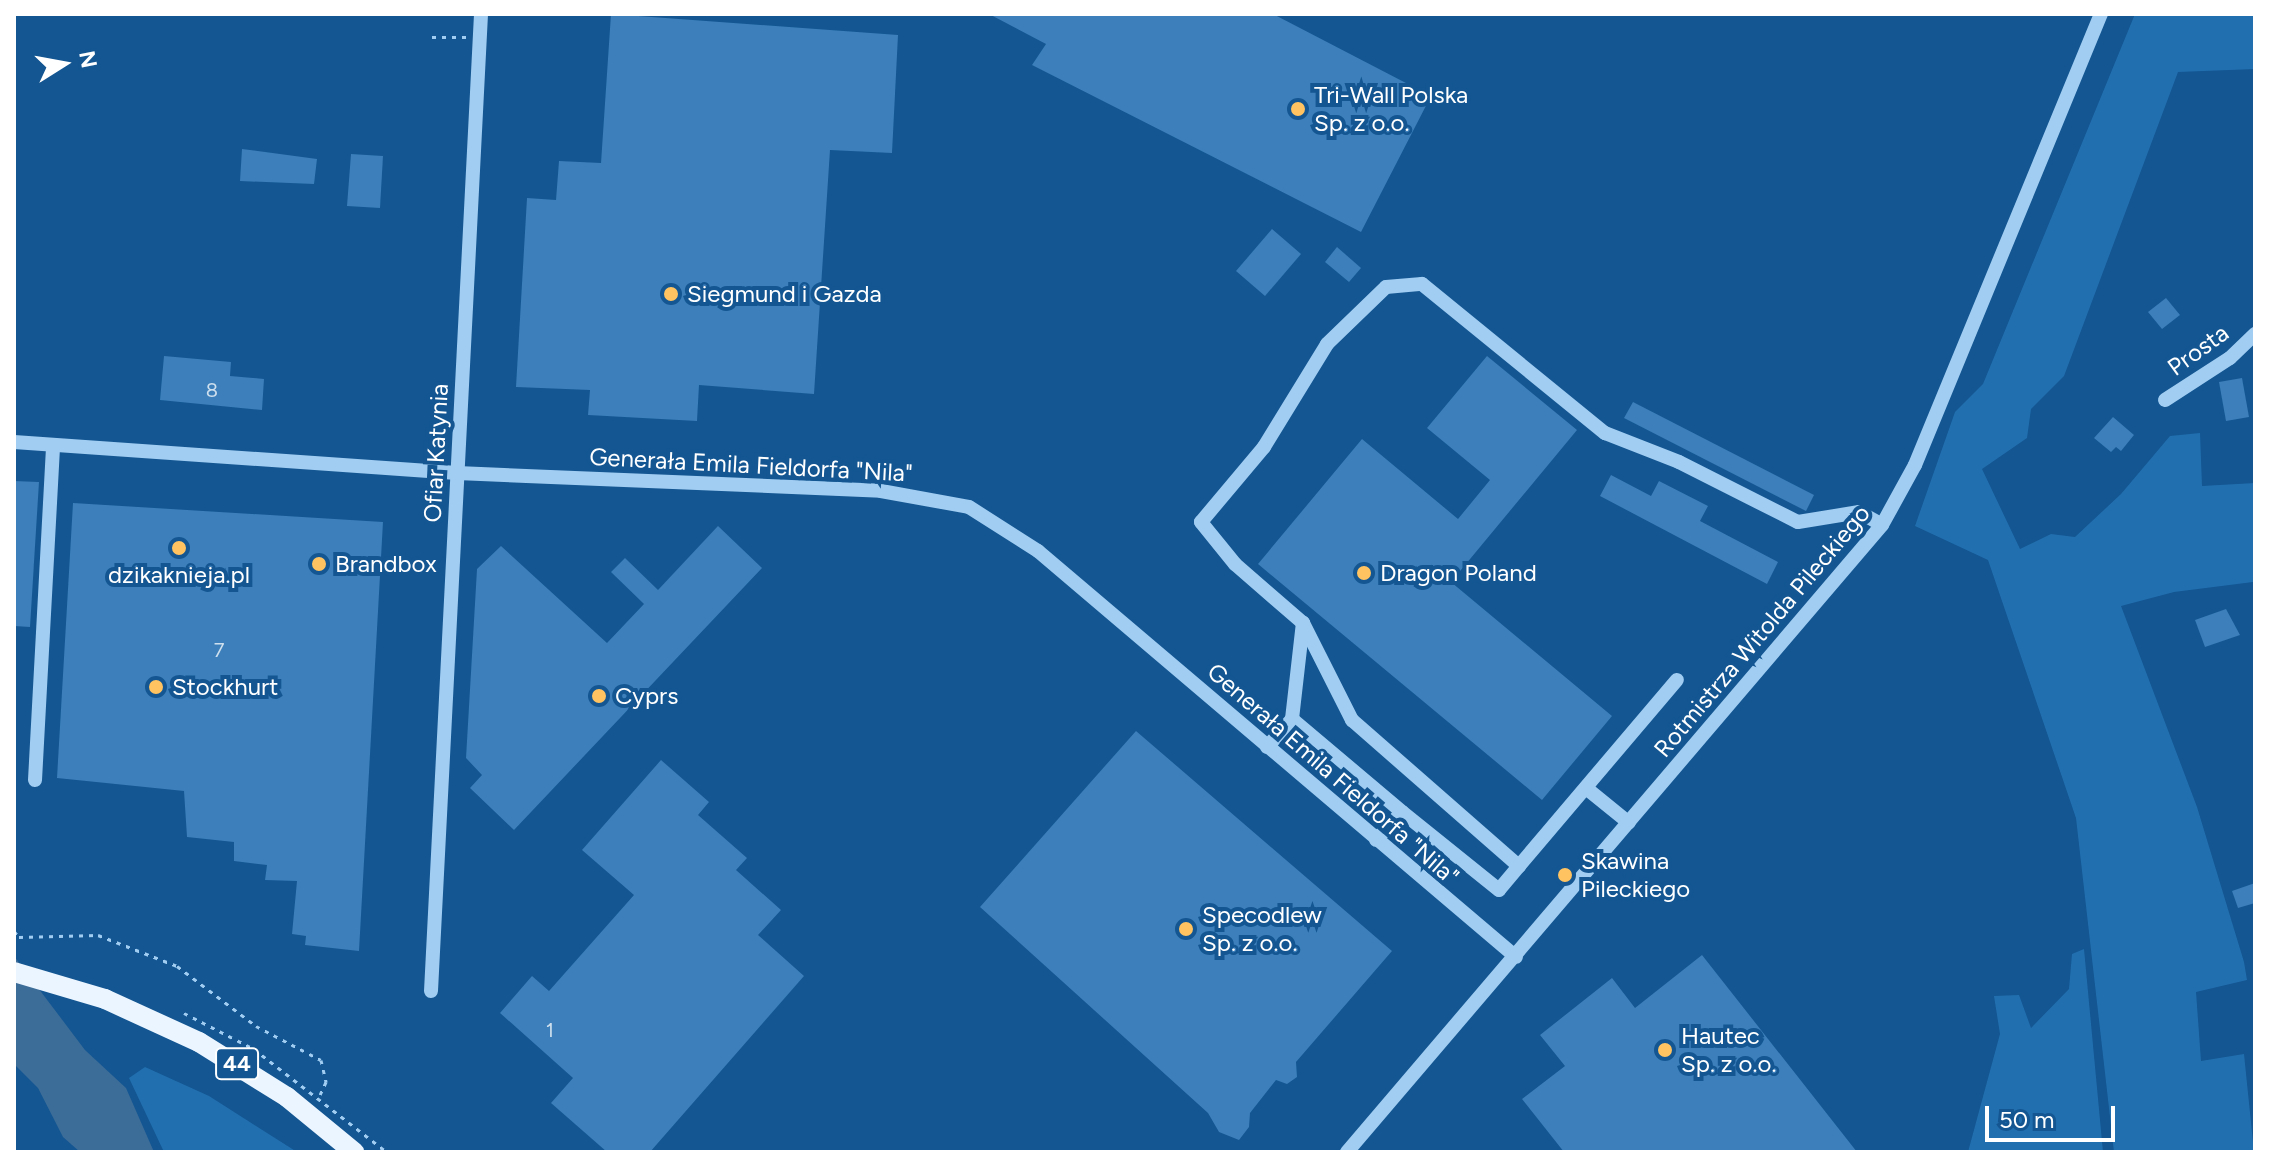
<!DOCTYPE html>
<html>
<head>
<meta charset="utf-8">
<style>
  body { margin:0 }
  #map { position:relative; width:2269px; height:1166px; overflow:hidden; background:#135692; font-family:Figtree,sans-serif }
  div>[style] { position:absolute }
  .green>* { inset:0; background:#226faf }
  .water>* { inset:0; background:#3c6c98 }
  .building>* { inset:0; background:#3c7fba }
  .path>* { height:3px; margin-top:-1.5px; transform-origin:0; background:repeating-linear-gradient(90deg,#a1cdf2 0 4px,transparent 0 10px) }
  .minor>* { height:14px; margin:-7px; padding:0 7px; transform-origin:7px; border-radius:7px; background:#a1cdf2 }
  .major>* { height:20px; margin:-10px; padding:0 10px; transform-origin:10px; border-radius:10px; background:#ebf5ff }
  .dots>* { width:22px; height:22px; translate:-50% -50%; box-sizing:border-box; border:4px solid #135692; border-radius:50% }
  span { translate:-50% -50%; white-space:nowrap; text-align:center; line-height:1.15; -webkit-text-stroke:8px #135692; paint-order:stroke }
  .number-label { font-size:20px; color:#cedfee }
  .number-label span { -webkit-text-stroke-width:0 }
  .shield-label span { padding:2px 6px; background:#135692; border:2px solid; border-radius:6px; -webkit-text-stroke-width:0 }
  .shield-label { font-size:22px; color:#fff; font-weight:700 }
  .poi-label { font-size:24px; color:#fff }
  .left { translate:0 -50%; text-align:left }
  .street-label { font-size:24px; color:#fff }
  .frame { position:absolute; inset:0; border:16px solid #fff; pointer-events:none }
  .north { position:absolute; left:24px; top:24px; width:80px; height:80px; -webkit-text-stroke:6px #135692; paint-order:stroke; rotate:79deg; font-size:22px; font-weight:700; line-height:32px; text-align:center; color:#fff }
  .north::after { content:''; display:block; margin:auto; width:28px; height:36px; background:#fff; clip-path:polygon(50% 0,100% 100%,50% 72%,0 100%) }
  .scale { position:absolute; left:1985px; top:1106px; width:130px; height:36px; box-sizing:border-box; border:4px solid #fff; border-top:0; padding-left:10px; font-size:24px; line-height:28px; white-space:nowrap; color:#fff; -webkit-text-stroke:6px #135692; paint-order:stroke }
</style>
</head>
<body>
<div id="map">
  <div class="green">
    <i style="clip-path:polygon(2135px 14px,2255px 14px,2255px 69px,2178px 72px,2064px 376px,2031px 409px,2027px 438px,1982px 469px,2020px 549px,2051px 534px,2075px 537px,2121px 494px,2170px 436px,2200px 433px,2202px 486px,2255px 483px,2255px 587px,2253px 582px,2174px 592px,2121px 606px,2197px 807px,2244px 962px,2247px 980px,2196px 992px,2201px 1061px,2244px 1054px,2254px 1152px,2114px 1152px,2076px 818px,1988px 560px,1915px 526px,1955px 412px,1983px 384px)"></i>
    <i style="clip-path:polygon(2084px 949px,2103px 1152px,1968px 1152px,2000px 1034px,1994px 996px,2019px 995px,2031px 1028px,2069px 989px,2072px 954px)"></i>
    <i style="clip-path:polygon(145px 1067px,209px 1096px,297px 1152px,164px 1152px,129px 1078px)"></i>
  </div>
  <div class="water">
    <i style="clip-path:polygon(14px 956px,85px 1050px,126px 1088px,154px 1152px,80px 1152px,63px 1137px,38px 1088px,14px 1064px)"></i>
  </div>
  <div class="building">
    <i style="clip-path:polygon(611px 14px,898px 35px,892px 153px,830px 150px,814px 394px,699px 385px,697px 421px,588px 415px,590px 390px,516px 387px,527px 198px,556px 200px,559px 161px,601px 163px)"></i>
    <i style="clip-path:polygon(989px 14px,1273px 14px,1431px 96px,1361px 232px,1032px 65px,1046px 44px)"></i>
    <i style="clip-path:polygon(242px 149px,317px 159px,314px 184px,240px 181px)"></i>
    <i style="clip-path:polygon(351px 154px,383px 156px,380px 208px,347px 206px)"></i>
    <i style="clip-path:polygon(1272px 229px,1301px 254px,1265px 296px,1236px 271px)"></i>
    <i style="clip-path:polygon(1337px 247px,1361px 268px,1349px 282px,1325px 262px)"></i>
    <i style="clip-path:polygon(2166px 298px,2180px 315px,2162px 329px,2148px 312px)"></i>
    <i style="clip-path:polygon(164px 356px,231px 362px,230px 376px,264px 379px,262px 410px,160px 400px)"></i>
    <i style="clip-path:polygon(1487px 356px,1577px 430px,1451px 582px,1612px 716px,1542px 800px,1258px 564px,1362px 439px,1458px 519px,1490px 480px,1427px 428px)"></i>
    <i style="clip-path:polygon(2242px 378px,2249px 417px,2226px 421px,2219px 382px)"></i>
    <i style="clip-path:polygon(1633px 402px,1814px 495px,1806px 511px,1624px 418px)"></i>
    <i style="clip-path:polygon(2113px 417px,2134px 435px,2121px 451px,2116px 447px,2111px 452px,2094px 438px)"></i>
    <i style="clip-path:polygon(1611px 475px,1651px 496px,1659px 481px,1708px 506px,1700px 521px,1778px 562px,1767px 584px,1600px 496px)"></i>
    <i style="clip-path:polygon(14px 481px,39px 482px,30px 627px,14px 626px)"></i>
    <i style="clip-path:polygon(73px 503px,383px 522px,359px 951px,305px 945px,306px 936px,292px 934px,297px 881px,265px 880px,267px 865px,234px 861px,234px 842px,187px 837px,184px 791px,57px 778px)"></i>
    <i style="clip-path:polygon(718px 526px,762px 568px,514px 830px,470px 788px,482px 775px,466px 758px,477px 569px,501px 546px,607px 643px,644px 604px,611px 572px,625px 558px,658px 590px)"></i>
    <i style="clip-path:polygon(2226px 609px,2240px 635px,2205px 647px,2195px 620px)"></i>
    <i style="clip-path:polygon(1136px 731px,1392px 951px,1296px 1062px,1297px 1077px,1287px 1084px,1276px 1080px,1250px 1113px,1249px 1127px,1239px 1140px,1219px 1132px,1208px 1113px,980px 907px)"></i>
    <i style="clip-path:polygon(661px 760px,709px 802px,698px 815px,747px 858px,736px 870px,781px 910px,758px 935px,804px 976px,650px 1152px,607px 1152px,551px 1103px,573px 1078px,500px 1013px,532px 976px,549px 991px,634px 895px,582px 850px)"></i>
    <i style="clip-path:polygon(2255px 883px,2255px 903px,2238px 908px,2232px 891px)"></i>
    <i style="clip-path:polygon(1702px 955px,1857px 1152px,1564px 1152px,1522px 1099px,1565px 1066px,1540px 1035px,1612px 978px,1635px 1008px)"></i>
  </div>
  <div class="path">
    <i style="left:432px;top:37px;width:34px"></i>
    <i style="left:14px;top:931px;width:8px;rotate:50deg"></i>
    <i style="left:19px;top:937px;width:79px;rotate:-1.5deg"></i>
    <i style="left:98px;top:935px;width:85px;rotate:21.4deg"></i>
    <i style="left:177px;top:966px;width:99px;rotate:37.2deg"></i>
    <i style="left:256px;top:1026px;width:73px;rotate:27.6deg"></i>
    <i style="left:321px;top:1060px;width:23px;rotate:77deg"></i>
    <i style="left:326px;top:1082px;width:14px;rotate:115deg"></i>
    <i style="left:184px;top:1013px;width:79px;rotate:27.2deg"></i>
    <i style="left:254px;top:1049px;width:168px;rotate:37.8deg"></i>
  </div>
  <div class="minor">
    <i style="left:2165px;top:400px;width:77px;rotate:-32.9deg"></i>
    <i style="left:2230px;top:358px;width:35px;rotate:-44deg"></i>
    <i style="left:14px;top:442px;width:444px;rotate:4deg"></i>
    <i style="left:457px;top:473px;width:424px;rotate:2.4deg"></i>
    <i style="left:881px;top:491px;width:89px;rotate:10.3deg"></i>
    <i style="left:969px;top:507px;width:82px;rotate:32.5deg"></i>
    <i style="left:1038px;top:551px;width:627px;rotate:40.34deg"></i>
    <i style="left:1303px;top:623px;width:109px;rotate:63.2deg"></i>
    <i style="left:1352px;top:720px;width:222px;rotate:41.2deg"></i>
    <i style="left:1519px;top:866px;width:31px;rotate:130deg"></i>
    <i style="left:1499px;top:890px;width:124px;rotate:-141.2deg"></i>
    <i style="left:1292px;top:719px;width:144px;rotate:40.2deg"></i>
    <i style="left:1402px;top:812px;width:38px;rotate:133deg"></i>
    <i style="left:1267px;top:747px;width:38px;rotate:-48deg"></i>
    <i style="left:1292px;top:719px;width:97px;rotate:-83.5deg"></i>
    <i style="left:1303px;top:623px;width:90px;rotate:-139.1deg"></i>
    <i style="left:1235px;top:564px;width:54px;rotate:-129deg"></i>
    <i style="left:1201px;top:522px;width:98px;rotate:-50deg"></i>
    <i style="left:1264px;top:447px;width:121px;rotate:-58.5deg"></i>
    <i style="left:1327px;top:344px;width:82px;rotate:-44deg"></i>
    <i style="left:1386px;top:287px;width:36px;rotate:-5deg"></i>
    <i style="left:1422px;top:284px;width:236px;rotate:39.2deg"></i>
    <i style="left:1605px;top:433px;width:79px;rotate:21.4deg"></i>
    <i style="left:1679px;top:462px;width:133px;rotate:26.8deg"></i>
    <i style="left:1798px;top:522px;width:62px;rotate:-9.3deg"></i>
    <i style="left:1859px;top:512px;width:26px;rotate:29deg"></i>
    <i style="left:35px;top:780px;width:335px;rotate:-86.9deg"></i>
    <i style="left:1586px;top:788px;width:55px;rotate:39.1deg"></i>
    <i style="left:1519px;top:866px;width:244px;rotate:-49.7deg"></i>
    <i style="left:431px;top:991px;width:978px;rotate:-87.07deg"></i>
    <i style="left:1347px;top:1152px;width:824px;rotate:-49.53deg"></i>
    <i style="left:1882px;top:525px;width:68px;rotate:-61.2deg"></i>
    <i style="left:1915px;top:465px;width:488px;rotate:-67.6deg"></i>
  </div>
  <div class="major">
    <i style="left:14px;top:972px;width:95px;rotate:16.5deg"></i>
    <i style="left:105px;top:999px;width:103px;rotate:24.6deg"></i>
    <i style="left:199px;top:1042px;width:104px;rotate:32deg"></i>
    <i style="left:287px;top:1097px;width:87px;rotate:39.4deg"></i>
  </div>
  <div class="dots">
    <i style="left:1298px;top:109px;background:#ffc361"></i>
    <i style="left:671px;top:294px;background:#ffc361"></i>
    <i style="left:179px;top:548px;background:#ffc361"></i>
    <i style="left:319px;top:564px;background:#ffc361"></i>
    <i style="left:1364px;top:573px;background:#ffc361"></i>
    <i style="left:156px;top:687px;background:#ffc361"></i>
    <i style="left:599px;top:696px;background:#ffc361"></i>
    <i style="left:1565px;top:875px;background:#ffc361"></i>
    <i style="left:1186px;top:929px;background:#ffc361"></i>
    <i style="left:1665px;top:1050px;background:#ffc361"></i>
  </div>
  <div class="number-label">
    <span style="left:212px;top:390px">8</span>
    <span style="left:219px;top:650px">7</span>
    <span style="left:550px;top:1030px">1</span>
  </div>
  <div class="shield-label">
    <span style="left:237px;top:1064px">44</span>
  </div>
  <div class="poi-label">
    <span class="left" style="left:1314px;top:109px">Tri-Wall Polska<br>Sp. z o.o.</span>
    <span class="left" style="left:687px;top:294px">Siegmund i Gazda</span>
    <span class="left" style="left:335px;top:564px">Brandbox</span>
    <span class="left" style="left:1380px;top:573px">Dragon Poland</span>
    <span style="left:179px;top:575px">dzikaknieja.pl</span>
    <span class="left" style="left:172px;top:687px">Stockhurt</span>
    <span class="left" style="left:615px;top:696px">Cyprs</span>
    <span class="left" style="left:1581px;top:875px">Skawina<br>Pileckiego</span>
    <span class="left" style="left:1202px;top:929px">Specodlew<br>Sp. z o.o.</span>
    <span class="left" style="left:1681px;top:1050px">Hautec<br>Sp. z o.o.</span>
  </div>
  <div class="street-label">
    <span style="left:2198px;top:350px;rotate:-36deg">Prosta</span>
    <span style="left:436px;top:453px;rotate:-87deg">Ofiar Katynia</span>
    <span style="left:751px;top:465px;rotate:3deg">Generała Emila Fieldorfa "Nila"</span>
    <span style="left:1762px;top:631px;rotate:-50deg">Rotmistrza Witolda Pileckiego</span>
    <span style="left:1333px;top:774px;rotate:41deg">Generała Emila Fieldorfa "Nila"</span>
  </div>
  <div class="frame"></div>
  <div class="north">N</div>
  <div class="scale">50 m</div>
</div>
</body>
</html>
